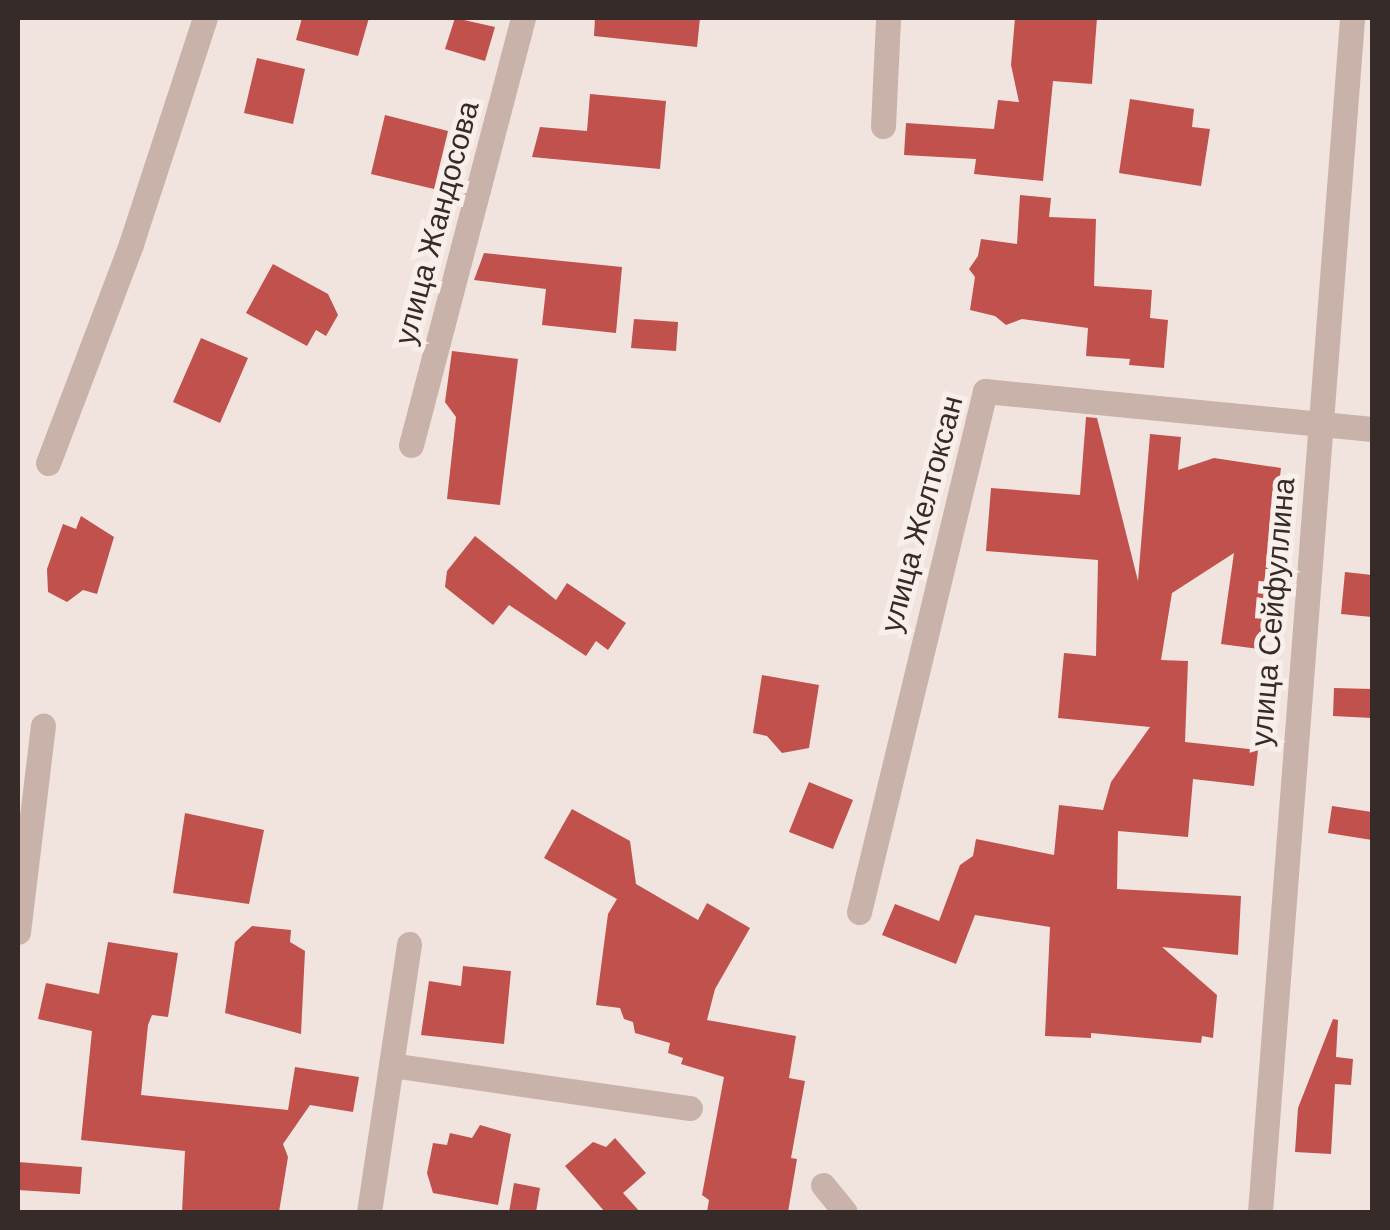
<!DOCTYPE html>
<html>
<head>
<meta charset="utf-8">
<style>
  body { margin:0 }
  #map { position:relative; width:1390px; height:1230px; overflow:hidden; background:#f1e4de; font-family:Arial,sans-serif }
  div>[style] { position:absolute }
  .building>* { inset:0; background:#c0514d }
  .minor>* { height:25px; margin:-12.5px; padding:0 12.5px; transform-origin:12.5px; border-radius:12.5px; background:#c9b2aa }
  span { translate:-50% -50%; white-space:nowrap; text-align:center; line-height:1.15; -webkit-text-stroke:10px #f9efea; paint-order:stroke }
  .street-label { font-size:30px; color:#372b29 }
  .frame { position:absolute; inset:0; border:20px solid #372b29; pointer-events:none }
</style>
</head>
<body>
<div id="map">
  <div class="building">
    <i style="clip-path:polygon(302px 18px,369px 18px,358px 56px,296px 40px)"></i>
    <i style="clip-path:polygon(455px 18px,495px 27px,485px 61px,445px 49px)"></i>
    <i style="clip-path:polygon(595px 18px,700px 18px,697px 47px,594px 36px)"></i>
    <i style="clip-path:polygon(1015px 18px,1097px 18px,1092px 84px,1053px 81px,1043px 181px,974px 174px,976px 159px,904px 155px,906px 123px,994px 129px,998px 100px,1019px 102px,1011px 65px)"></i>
    <i style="clip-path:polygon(257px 58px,305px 69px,293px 124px,244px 113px)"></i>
    <i style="clip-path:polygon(590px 94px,666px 101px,660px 169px,532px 157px,540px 127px,587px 131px)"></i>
    <i style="clip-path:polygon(1130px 99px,1194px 109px,1192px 127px,1210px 129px,1201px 186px,1119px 173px)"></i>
    <i style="clip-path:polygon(385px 115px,448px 131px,434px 189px,371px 174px)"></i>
    <i style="clip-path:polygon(1020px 195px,1051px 198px,1049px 217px,1096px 219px,1094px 286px,1152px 290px,1150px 318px,1168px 320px,1164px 368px,1129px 365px,1130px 359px,1086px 356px,1088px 328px,1022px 319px,1006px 325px,995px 316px,970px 310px,975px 277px,969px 269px,978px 256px,981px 239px,1017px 244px)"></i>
    <i style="clip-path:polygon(484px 253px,622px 267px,616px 333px,542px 325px,546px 289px,474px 280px)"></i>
    <i style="clip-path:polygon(273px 264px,328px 294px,338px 315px,326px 336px,316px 330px,307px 346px,246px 313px)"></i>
    <i style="clip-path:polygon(634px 319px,678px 322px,676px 351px,631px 348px)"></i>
    <i style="clip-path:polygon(201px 338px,248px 358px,220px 423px,173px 402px)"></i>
    <i style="clip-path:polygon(452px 351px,518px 359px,500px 505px,447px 499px,456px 417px,445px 402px)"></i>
    <i style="clip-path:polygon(1086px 417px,1097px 418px,1138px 581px,1150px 434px,1181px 437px,1178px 470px,1214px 458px,1281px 468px,1259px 649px,1221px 644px,1234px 553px,1172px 593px,1161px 660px,1188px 661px,1185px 742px,1258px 750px,1254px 786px,1193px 779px,1188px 837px,1118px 831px,1117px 889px,1241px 896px,1238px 955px,1162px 947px,1217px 995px,1213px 1038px,1202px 1036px,1201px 1043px,1091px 1033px,1091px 1038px,1045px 1036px,1050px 927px,975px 915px,956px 964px,882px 935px,895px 904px,939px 921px,960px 865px,973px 856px,976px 839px,1054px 855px,1059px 805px,1103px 810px,1111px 782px,1150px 727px,1058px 718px,1064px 653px,1096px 656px,1098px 560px,986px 551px,991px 488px,1080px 495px)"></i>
    <i style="clip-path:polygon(81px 516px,114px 537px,97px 594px,83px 590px,67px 602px,48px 592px,47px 569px,63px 524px,76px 529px)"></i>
    <i style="clip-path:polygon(475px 536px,556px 600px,567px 583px,626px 623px,608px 650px,596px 641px,586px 656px,509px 605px,493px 625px,445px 587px,447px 571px)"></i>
    <i style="clip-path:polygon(1345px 572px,1372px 575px,1372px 617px,1341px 614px)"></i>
    <i style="clip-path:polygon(762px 675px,819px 685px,809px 748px,782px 753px,767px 736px,753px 733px)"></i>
    <i style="clip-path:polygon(1334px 688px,1372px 689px,1372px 718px,1333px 716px)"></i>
    <i style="clip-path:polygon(809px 782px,853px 800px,833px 849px,789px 832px)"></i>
    <i style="clip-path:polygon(1332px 806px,1372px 812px,1372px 840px,1328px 833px)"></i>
    <i style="clip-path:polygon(572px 809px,630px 841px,636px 884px,698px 920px,707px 903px,750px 928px,715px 989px,707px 1020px,796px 1036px,789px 1078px,805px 1081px,791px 1158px,797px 1159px,788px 1212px,707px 1212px,709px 1200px,702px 1195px,724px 1077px,681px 1064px,683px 1058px,668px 1053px,670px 1043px,635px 1033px,633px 1022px,624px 1019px,620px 1008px,596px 1005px,608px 914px,617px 899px,544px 858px)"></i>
    <i style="clip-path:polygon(185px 813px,264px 830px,249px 904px,173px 893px)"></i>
    <i style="clip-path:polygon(252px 926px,291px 930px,290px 942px,305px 951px,301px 1034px,225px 1013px,235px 942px)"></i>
    <i style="clip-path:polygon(108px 942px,178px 953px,168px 1017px,152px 1015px,148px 1025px,141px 1095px,288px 1110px,295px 1067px,359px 1077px,353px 1112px,310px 1105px,283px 1144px,288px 1157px,279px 1212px,182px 1212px,185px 1151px,81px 1140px,92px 1031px,38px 1019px,46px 983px,99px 994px)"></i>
    <i style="clip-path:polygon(463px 966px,511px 971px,504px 1044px,421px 1035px,429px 981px,461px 986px)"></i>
    <i style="clip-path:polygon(1333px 1019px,1338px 1020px,1336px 1057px,1353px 1059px,1351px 1085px,1335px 1084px,1331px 1154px,1295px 1152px,1298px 1108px)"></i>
    <i style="clip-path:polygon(480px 1125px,511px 1134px,498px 1205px,433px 1193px,427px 1173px,433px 1143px,447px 1145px,450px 1133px,472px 1138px)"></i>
    <i style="clip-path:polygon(615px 1138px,646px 1173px,623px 1193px,640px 1212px,605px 1212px,565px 1166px,593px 1142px,606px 1147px)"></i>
    <i style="clip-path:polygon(18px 1162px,82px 1167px,80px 1194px,18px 1190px)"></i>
    <i style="clip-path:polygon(514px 1183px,540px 1188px,536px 1212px,509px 1212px)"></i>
  </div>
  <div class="minor">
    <i style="left:883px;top:126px;width:108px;rotate:-87.3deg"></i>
    <i style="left:411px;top:445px;width:441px;rotate:-75.3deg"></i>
    <i style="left:48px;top:463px;width:234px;rotate:-69.2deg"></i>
    <i style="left:131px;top:244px;width:238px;rotate:-71.9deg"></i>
    <i style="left:859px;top:912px;width:536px;rotate:-76.4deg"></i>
    <i style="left:985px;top:391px;width:389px;rotate:5.6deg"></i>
    <i style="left:18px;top:932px;width:208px;rotate:-83.1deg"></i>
    <i style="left:391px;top:1065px;width:302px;rotate:8.2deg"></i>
    <i style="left:823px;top:1185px;width:35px;rotate:51deg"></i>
    <i style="left:369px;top:1212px;width:271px;rotate:-81.5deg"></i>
    <i style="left:1260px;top:1212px;width:1198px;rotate:-85.59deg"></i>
  </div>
  <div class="street-label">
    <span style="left:437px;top:223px;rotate:-75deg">улица Жандосова</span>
    <span style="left:922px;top:514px;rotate:-75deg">улица Желтоксан</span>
    <span style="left:1273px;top:612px;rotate:-85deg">улица Сейфуллина</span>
  </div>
  <div class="frame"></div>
</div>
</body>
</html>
